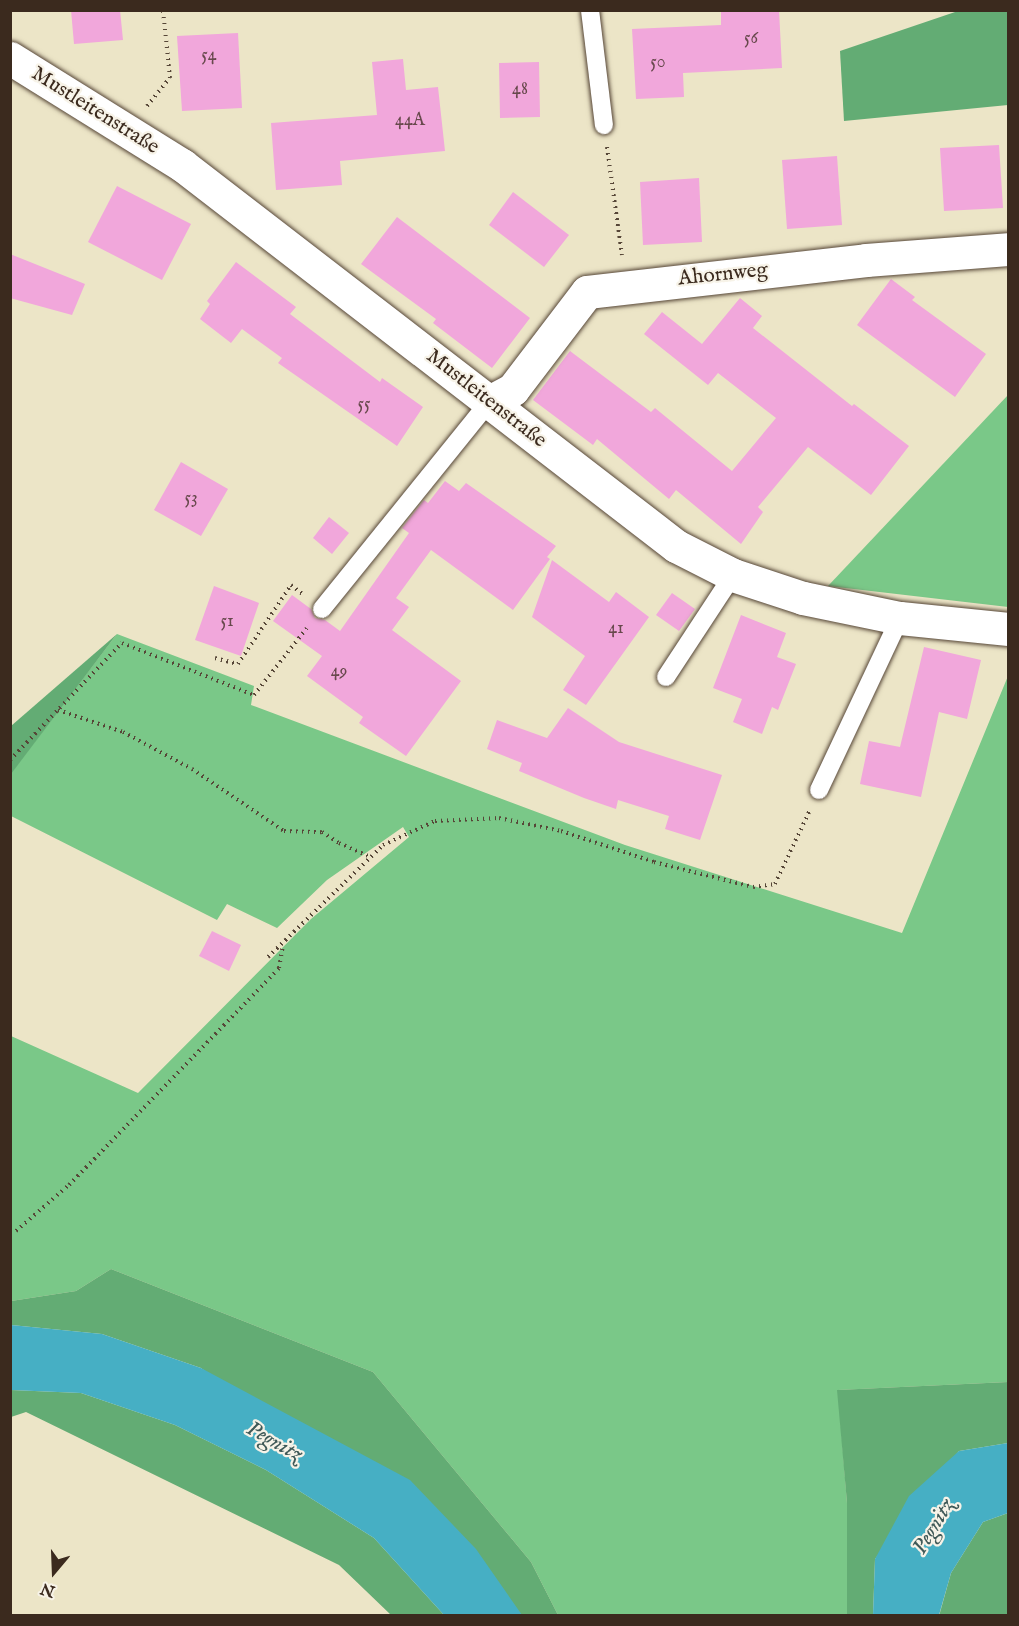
<!DOCTYPE html>
<html>
<head>
<meta charset="utf-8">
<style>
  body { margin:0 }
  #map { position:relative; width:1019px; height:1626px; overflow:hidden; background:#ece5c7; font-family:"IM FELL English",serif }
  div>[style] { position:absolute }
  .green>* { inset:0; background:#7ac888 }
  .forest>* { inset:0; background:#63ac74 }
  .water>* { inset:0; background:#46afc4 }
  .building>* { inset:0; background:#f1a7db }
  .path>* { height:4px; margin-top:-2px; transform-origin:0; background:repeating-linear-gradient(90deg,#564637 0 1.5px,transparent 0 6px) }
  .roads { filter:drop-shadow(0 0 2px #564637) drop-shadow(0 0 2px #564637) }
  .service>* { height:18px; margin:-9px; padding:0 9px; transform-origin:9px; border-radius:9px; background:#fff }
  .minor>* { height:33px; margin:-16.5px; padding:0 16.5px; transform-origin:16.5px; border-radius:16.5px; background:#fff }
  span { translate:-50% -50%; white-space:nowrap; text-align:center; line-height:1.15; -webkit-text-stroke:4.5px #f7f3e8; paint-order:stroke }
  .number-label { font-size:18px; color:#68494d }
  .number-label span { -webkit-text-stroke-width:0 }
  .street-label { font-size:21px; color:#3b2a1e }
  .water-label { font-size:22px; color:#3f5958; font-style:italic }
  .frame { position:absolute; inset:0; border:12px solid #3b2a1e; pointer-events:none }
  .north { position:absolute; left:24px; top:1542px; width:60px; height:60px; -webkit-text-stroke:4px #f7f3e8; paint-order:stroke; rotate:199deg; font-size:16px; font-weight:700; line-height:24px; text-align:center; color:#3b2a1e }
  .north::after { content:''; display:block; margin:auto; width:21px; height:27px; background:#3b2a1e; clip-path:polygon(50% 0,100% 100%,50% 72%,0 100%) }
</style>
</head>
<body>
<div id="map">
  <div class="green">
    <i style="clip-path:polygon(1008px 395px,1008px 607px,828px 586px)"></i>
    <i style="clip-path:polygon(117px 634px,254px 686px,251px 705px,625px 845px,902px 933px,1008px 676px,1008px 1382px,838px 1390px,847px 1503px,847px 1615px,558px 1615px,531px 1562px,373px 1372px,111px 1269px,76px 1291px,11px 1301px,11px 1036px,138px 1093px,311px 919px,409px 837px,403px 827px,327px 880px,277px 928px,227px 904px,217px 920px,11px 816px,10px 774px)"></i>
  </div>
  <div class="forest">
    <i style="clip-path:polygon(958px 11px,1008px 11px,1008px 105px,844px 121px,840px 51px)"></i>
    <i style="clip-path:polygon(117px 634px,11px 774px,11px 726px)"></i>
    <i style="clip-path:polygon(111px 1269px,373px 1372px,531px 1562px,558px 1615px,522px 1615px,201px 1368px,102px 1334px,11px 1325px,11px 1301px,76px 1291px)"></i>
    <i style="clip-path:polygon(1008px 1382px,1008px 1443px,959px 1451px,875px 1559px,873px 1615px,847px 1615px,847px 1503px,837px 1390px)"></i>
    <i style="clip-path:polygon(11px 1390px,81px 1393px,175px 1425px,266px 1470px,374px 1538px,444px 1615px,391px 1615px,339px 1565px,26px 1412px,11px 1417px)"></i>
    <i style="clip-path:polygon(1008px 1513px,1008px 1615px,939px 1616px,951px 1573px,983px 1522px)"></i>
  </div>
  <div class="water">
    <i style="clip-path:polygon(11px 1325px,102px 1334px,201px 1368px,410px 1480px,476px 1549px,522px 1615px,444px 1615px,374px 1538px,266px 1470px,175px 1425px,81px 1393px,11px 1390px)"></i>
    <i style="clip-path:polygon(1008px 1443px,1008px 1513px,983px 1522px,951px 1573px,939px 1615px,873px 1615px,875px 1559px,909px 1496px,959px 1451px)"></i>
  </div>
  <div class="building">
    <i style="clip-path:polygon(71px 10px,120px 10px,123px 40px,74px 44px)"></i>
    <i style="clip-path:polygon(721px 10px,779px 10px,782px 68px,683px 73px,684px 97px,636px 99px,632px 29px,721px 25px)"></i>
    <i style="clip-path:polygon(238px 33px,242px 108px,182px 111px,177px 36px)"></i>
    <i style="clip-path:polygon(403px 59px,406px 90px,438px 87px,445px 151px,340px 161px,342px 185px,276px 190px,271px 123px,377px 115px,372px 62px)"></i>
    <i style="clip-path:polygon(539px 62px,540px 117px,500px 118px,499px 63px)"></i>
    <i style="clip-path:polygon(999px 145px,1003px 208px,944px 211px,940px 148px)"></i>
    <i style="clip-path:polygon(837px 156px,842px 225px,787px 229px,782px 160px)"></i>
    <i style="clip-path:polygon(699px 178px,702px 242px,643px 245px,640px 182px)"></i>
    <i style="clip-path:polygon(117px 186px,191px 224px,162px 280px,88px 242px)"></i>
    <i style="clip-path:polygon(513px 192px,569px 235px,544px 267px,489px 225px)"></i>
    <i style="clip-path:polygon(397px 217px,530px 318px,492px 368px,433px 323px,436px 319px,361px 264px)"></i>
    <i style="clip-path:polygon(10px 254px,85px 284px,72px 315px,10px 298px)"></i>
    <i style="clip-path:polygon(236px 262px,296px 307px,290px 314px,380px 382px,382px 378px,423px 407px,397px 446px,278px 363px,282px 358px,242px 329px,231px 343px,200px 319px,210px 304px,207px 301px)"></i>
    <i style="clip-path:polygon(891px 279px,915px 297px,912px 300px,986px 354px,955px 397px,857px 325px)"></i>
    <i style="clip-path:polygon(740px 298px,762px 316px,753px 328px,852px 406px,854px 404px,909px 446px,871px 495px,808px 447px,758px 507px,763px 512px,741px 544px,676px 490px,669px 499px,597px 439px,593px 445px,533px 400px,570px 351px,651px 412px,655px 408px,732px 471px,776px 418px,718px 373px,708px 385px,644px 334px,662px 312px,702px 344px)"></i>
    <i style="clip-path:polygon(181px 462px,228px 489px,201px 536px,154px 510px)"></i>
    <i style="clip-path:polygon(445px 481px,459px 491px,466px 483px,556px 546px,547px 557px,550px 559px,513px 610px,431px 550px,396px 598px,409px 607px,392px 630px,461px 681px,406px 756px,359px 723px,363px 717px,307px 676px,322px 656px,273px 621px,292px 595px,311px 609px,315px 618px,325px 620px,340px 631px,409px 533px,402px 528px,424px 500px,428px 503px)"></i>
    <i style="clip-path:polygon(329px 517px,349px 533px,332px 554px,313px 538px)"></i>
    <i style="clip-path:polygon(552px 560px,609px 602px,616px 592px,649px 617px,586px 705px,563px 690px,585px 656px,532px 617px)"></i>
    <i style="clip-path:polygon(214px 586px,259px 603px,241px 656px,195px 640px)"></i>
    <i style="clip-path:polygon(672px 593px,695px 609px,679px 631px,656px 615px)"></i>
    <i style="clip-path:polygon(741px 615px,786px 633px,777px 657px,796px 664px,778px 710px,772px 707px,762px 734px,733px 722px,742px 699px,713px 688px)"></i>
    <i style="clip-path:polygon(924px 647px,981px 660px,967px 719px,939px 712px,921px 797px,860px 784px,869px 741px,900px 747px)"></i>
    <i style="clip-path:polygon(568px 708px,619px 742px,722px 775px,700px 840px,665px 829px,669px 816px,618px 800px,616px 809px,584px 798px,519px 771px,522px 763px,487px 749px,497px 720px,547px 738px)"></i>
    <i style="clip-path:polygon(212px 931px,241px 945px,229px 971px,199px 956px)"></i>
  </div>
  <div class="path">
    <i style="left:147px;top:106px;width:36px;rotate:-51deg"></i>
    <i style="left:170px;top:78px;width:68px;rotate:-95.9deg"></i>
    <i style="left:607px;top:147px;width:109px;rotate:82.1deg"></i>
    <i style="left:215px;top:658px;width:24px;rotate:15deg"></i>
    <i style="left:238px;top:664px;width:95px;rotate:-56.1deg"></i>
    <i style="left:291px;top:585px;width:16px;rotate:38deg"></i>
    <i style="left:58px;top:710px;width:69px;rotate:18.7deg"></i>
    <i style="left:123px;top:732px;width:78px;rotate:28.2deg"></i>
    <i style="left:192px;top:769px;width:111px;rotate:34deg"></i>
    <i style="left:284px;top:831px;width:38px;rotate:2deg"></i>
    <i style="left:322px;top:832px;width:20px;rotate:33deg"></i>
    <i style="left:339px;top:843px;width:35px;rotate:24deg"></i>
    <i style="left:10px;top:760px;width:162px;rotate:-46.3deg"></i>
    <i style="left:122px;top:643px;width:142px;rotate:21.5deg"></i>
    <i style="left:254px;top:695px;width:85px;rotate:-51.7deg"></i>
    <i style="left:268px;top:957px;width:161px;rotate:-44.2deg"></i>
    <i style="left:383px;top:845px;width:57px;rotate:-24.8deg"></i>
    <i style="left:435px;top:821px;width:64px;rotate:-2.7deg"></i>
    <i style="left:499px;top:818px;width:63px;rotate:11.8deg"></i>
    <i style="left:561px;top:831px;width:98px;rotate:18.4deg"></i>
    <i style="left:654px;top:862px;width:102px;rotate:14.2deg"></i>
    <i style="left:753px;top:887px;width:22px;rotate:-8deg"></i>
    <i style="left:775px;top:884px;width:80px;rotate:-64.7deg"></i>
    <i style="left:10px;top:1231px;width:6px"></i>
    <i style="left:16px;top:1231px;width:70px;rotate:-41deg"></i>
    <i style="left:69px;top:1185px;width:302px;rotate:-45.9deg"></i>
    <i style="left:279px;top:968px;width:23px;rotate:-80deg"></i>
  </div>
  <div class="roads">
    <div class="service">
      <i style="left:590px;top:10px;width:116px;rotate:83.1deg"></i>
      <i style="left:322px;top:609px;width:266px;rotate:-51.1deg"></i>
      <i style="left:666px;top:677px;width:122px;rotate:-56.7deg"></i>
      <i style="left:819px;top:790px;width:190px;rotate:-64.8deg"></i>
    </div>
    <div class="minor">
      <i style="left:10px;top:58px;width:203px;rotate:31.9deg"></i>
      <i style="left:182px;top:165px;width:624px;rotate:37.64deg"></i>
      <i style="left:676px;top:546px;width:64px;rotate:27deg"></i>
      <i style="left:733px;top:575px;width:74px;rotate:18.2deg"></i>
      <i style="left:803px;top:598px;width:99px;rotate:11.7deg"></i>
      <i style="left:900px;top:618px;width:109px;rotate:5.8deg"></i>
      <i style="left:489px;top:402px;width:27px;rotate:-28deg"></i>
      <i style="left:513px;top:389px;width:122px;rotate:-52.7deg"></i>
      <i style="left:587px;top:292px;width:281px;rotate:-6.5deg"></i>
      <i style="left:866px;top:260px;width:142px;rotate:-4.4deg"></i>
    </div>
  </div>
  <div class="number-label">
    <span style="left:751px;top:39px">56</span>
    <span style="left:209px;top:56px">54</span>
    <span style="left:658px;top:63px">50</span>
    <span style="left:520px;top:90px">48</span>
    <span style="left:410px;top:121px">44A</span>
    <span style="left:364px;top:405px">55</span>
    <span style="left:191px;top:499px">53</span>
    <span style="left:227px;top:622px">51</span>
    <span style="left:616px;top:629px">41</span>
    <span style="left:339px;top:672px">49</span>
  </div>
  <div class="street-label">
    <span style="left:95px;top:111px;rotate:32deg">Mustleitenstraße</span>
    <span style="left:723px;top:275px;rotate:-6deg">Ahornweg</span>
    <span style="left:486px;top:399px;rotate:38deg">Mustleitenstraße</span>
  </div>
  <div class="water-label">
    <span style="left:274px;top:1442px;rotate:29deg">Pegnitz</span>
    <span style="left:934px;top:1527px;rotate:-59deg">Pegnitz</span>
  </div>
  <div class="frame"></div>
  <div class="north">N</div>
</div>
</body>
</html>
